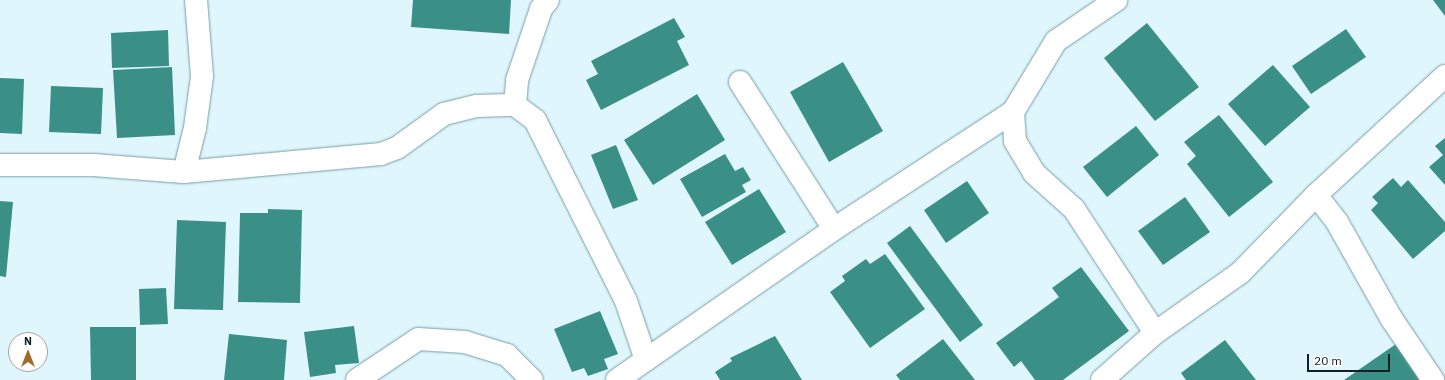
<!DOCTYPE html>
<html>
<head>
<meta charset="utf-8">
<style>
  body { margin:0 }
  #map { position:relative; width:1445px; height:380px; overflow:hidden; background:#dff6fc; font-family:"IBM Plex Sans",sans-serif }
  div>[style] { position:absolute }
  .building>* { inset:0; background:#3a9087 }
  .roads { filter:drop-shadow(0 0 1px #7a9ea7) drop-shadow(0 0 1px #7a9ea7) }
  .street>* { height:22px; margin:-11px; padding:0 11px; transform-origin:11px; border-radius:11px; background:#fff }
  span { translate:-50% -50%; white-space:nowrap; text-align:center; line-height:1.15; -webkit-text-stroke:3px #fefefe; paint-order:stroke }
  .north { position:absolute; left:8px; top:332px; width:40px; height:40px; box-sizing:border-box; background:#fefefe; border:1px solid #a0a5a7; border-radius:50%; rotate:0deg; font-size:11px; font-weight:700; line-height:16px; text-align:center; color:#122024 }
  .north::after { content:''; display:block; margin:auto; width:14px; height:18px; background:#a16b26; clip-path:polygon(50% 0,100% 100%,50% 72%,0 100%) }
  .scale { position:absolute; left:1307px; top:354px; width:83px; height:18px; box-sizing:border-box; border:2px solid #122024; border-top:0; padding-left:5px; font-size:12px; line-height:14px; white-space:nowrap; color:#122024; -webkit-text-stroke:3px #fefefe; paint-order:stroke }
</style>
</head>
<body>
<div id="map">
  <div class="building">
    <i style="clip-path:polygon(413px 0,511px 0,509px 34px,411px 27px)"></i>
    <i style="clip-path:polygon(1433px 0,1445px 0,1445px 16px)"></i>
    <i style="clip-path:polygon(674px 18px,685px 37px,677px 41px,689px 65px,601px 110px,586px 80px,598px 74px,591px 61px)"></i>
    <i style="clip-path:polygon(1147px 23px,1199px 87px,1155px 121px,1104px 58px)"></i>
    <i style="clip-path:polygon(1346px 29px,1366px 57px,1311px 94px,1292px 66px)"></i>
    <i style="clip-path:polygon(168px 30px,169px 66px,112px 68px,111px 33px)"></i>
    <i style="clip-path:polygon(843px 62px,883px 131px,829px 162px,790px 92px)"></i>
    <i style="clip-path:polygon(1273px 65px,1310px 107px,1265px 146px,1228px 104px)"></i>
    <i style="clip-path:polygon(172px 67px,175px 135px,117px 138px,113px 70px)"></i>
    <i style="clip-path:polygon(0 78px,24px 79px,22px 134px,0 133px)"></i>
    <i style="clip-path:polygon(51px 86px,103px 88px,101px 134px,49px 132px)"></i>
    <i style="clip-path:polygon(697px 94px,725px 140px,653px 185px,624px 140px)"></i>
    <i style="clip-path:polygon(1219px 115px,1273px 182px,1229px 217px,1187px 164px,1196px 156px,1184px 142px)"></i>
    <i style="clip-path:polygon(1136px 126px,1159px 155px,1107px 197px,1083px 167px)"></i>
    <i style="clip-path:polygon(1445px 138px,1445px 185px,1429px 167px,1443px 155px,1435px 146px)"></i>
    <i style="clip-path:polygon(616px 145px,638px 200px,613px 209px,591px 155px)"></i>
    <i style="clip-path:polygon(725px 154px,735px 171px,743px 167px,751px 180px,742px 185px,746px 192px,702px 217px,680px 179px)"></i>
    <i style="clip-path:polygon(1393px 178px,1401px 187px,1408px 180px,1445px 222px,1445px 231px,1413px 259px,1371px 210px,1378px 203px,1372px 197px)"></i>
    <i style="clip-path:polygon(967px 181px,989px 213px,946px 243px,924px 210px)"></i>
    <i style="clip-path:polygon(759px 189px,786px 232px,732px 265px,705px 222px)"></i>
    <i style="clip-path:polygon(1185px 197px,1210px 232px,1163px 265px,1138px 231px)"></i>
    <i style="clip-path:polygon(0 201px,13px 202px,6px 277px,0 276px)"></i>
    <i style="clip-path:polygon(268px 209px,302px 210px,300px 303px,238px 302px,240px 213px,268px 213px)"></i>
    <i style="clip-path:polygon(177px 220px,226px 222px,223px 310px,174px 309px)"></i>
    <i style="clip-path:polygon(910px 226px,983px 325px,960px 342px,887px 243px)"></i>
    <i style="clip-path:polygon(885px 254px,925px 309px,870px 348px,830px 292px,845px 281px,842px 276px,866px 259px,870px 264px)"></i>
    <i style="clip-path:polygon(1081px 267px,1129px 331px,1063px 380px,1035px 380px,1021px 361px,1014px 367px,996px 343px,1059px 297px,1052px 288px)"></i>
    <i style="clip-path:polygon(166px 288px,168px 324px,140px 325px,139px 289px)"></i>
    <i style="clip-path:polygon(600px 311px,618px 354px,604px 359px,608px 369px,588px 376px,584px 368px,572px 372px,554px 329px)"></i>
    <i style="clip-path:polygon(354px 326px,359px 363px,335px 365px,336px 373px,310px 377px,304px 332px)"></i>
    <i style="clip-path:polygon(90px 327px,136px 327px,136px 380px,91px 380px)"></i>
    <i style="clip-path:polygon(229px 334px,287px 340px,284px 380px,224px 380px)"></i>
    <i style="clip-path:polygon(775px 336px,802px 380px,720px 380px,715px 372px,732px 361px,730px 358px)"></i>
    <i style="clip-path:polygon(943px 339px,975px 380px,900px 380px,896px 375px)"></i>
    <i style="clip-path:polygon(1225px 340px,1256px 380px,1186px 380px,1181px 373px)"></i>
    <i style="clip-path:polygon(1396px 344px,1421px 380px,1344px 380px)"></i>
  </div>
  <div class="roads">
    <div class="street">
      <i style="left:740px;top:82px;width:174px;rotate:57.4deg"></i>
      <i style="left:515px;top:105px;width:25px;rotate:-85deg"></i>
      <i style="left:517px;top:80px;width:75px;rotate:-71.3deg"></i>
      <i style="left:541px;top:9px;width:11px;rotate:-52deg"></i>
      <i style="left:1013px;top:112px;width:29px;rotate:86deg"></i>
      <i style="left:1015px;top:141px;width:37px;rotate:59deg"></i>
      <i style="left:1034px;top:173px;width:54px;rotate:42deg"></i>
      <i style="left:1074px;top:209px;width:148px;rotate:56.8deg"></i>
      <i style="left:0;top:165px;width:93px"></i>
      <i style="left:93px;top:165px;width:91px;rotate:4.4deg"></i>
      <i style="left:184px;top:172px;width:198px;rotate:-5.2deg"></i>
      <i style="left:381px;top:154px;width:17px;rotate:-21deg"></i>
      <i style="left:397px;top:148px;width:58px;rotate:-35.9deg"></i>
      <i style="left:444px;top:114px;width:34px;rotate:-14deg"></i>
      <i style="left:477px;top:106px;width:38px;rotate:-2deg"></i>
      <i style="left:515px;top:105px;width:25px;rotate:37deg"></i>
      <i style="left:535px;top:120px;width:203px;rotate:63.3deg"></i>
      <i style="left:626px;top:301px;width:62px;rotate:71.3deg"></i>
      <i style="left:184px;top:172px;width:45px;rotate:-76deg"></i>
      <i style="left:195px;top:128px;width:52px;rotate:-82.3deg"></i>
      <i style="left:202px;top:76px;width:76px;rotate:-94.5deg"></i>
      <i style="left:1316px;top:195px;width:34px;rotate:52deg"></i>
      <i style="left:1337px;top:222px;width:110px;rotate:60.6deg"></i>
      <i style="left:1391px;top:318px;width:75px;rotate:55.9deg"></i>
      <i style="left:357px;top:380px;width:73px;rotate:-33.9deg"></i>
      <i style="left:418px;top:339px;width:47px;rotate:3.7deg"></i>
      <i style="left:465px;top:342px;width:44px;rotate:17.2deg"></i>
      <i style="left:507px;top:355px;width:35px;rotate:45deg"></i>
      <i style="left:617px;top:380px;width:264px;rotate:-34.8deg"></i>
      <i style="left:834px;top:229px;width:214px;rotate:-33.2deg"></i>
      <i style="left:1013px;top:112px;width:83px;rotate:-58.8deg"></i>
      <i style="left:1056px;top:41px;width:73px;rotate:-34.3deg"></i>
      <i style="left:1102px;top:380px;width:71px;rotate:-41.6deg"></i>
      <i style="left:1155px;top:333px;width:104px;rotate:-35.2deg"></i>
      <i style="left:1240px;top:273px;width:109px;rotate:-45.7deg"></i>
      <i style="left:1316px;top:195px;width:176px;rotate:-42.7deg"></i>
    </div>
  </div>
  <div class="north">N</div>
  <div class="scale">20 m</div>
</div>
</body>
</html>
